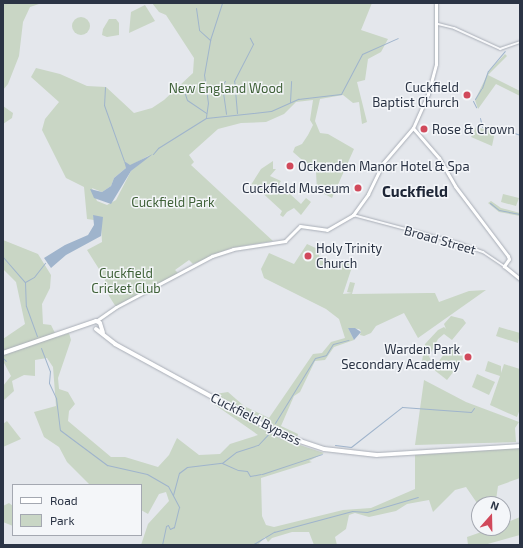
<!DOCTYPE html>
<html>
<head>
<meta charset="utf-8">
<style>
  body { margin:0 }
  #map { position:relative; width:523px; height:548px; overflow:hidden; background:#e4e7ec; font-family:"Exo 2",sans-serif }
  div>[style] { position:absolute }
  .green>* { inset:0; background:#c9d6c5 }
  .round { border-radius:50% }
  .water>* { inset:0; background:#9fb4cc }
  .stream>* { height:1px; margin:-0.5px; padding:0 0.5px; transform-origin:0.5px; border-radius:0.5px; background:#9fb4cc }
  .roads { filter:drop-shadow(0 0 1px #a9aeb7) drop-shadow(0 0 1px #a9aeb7) }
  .minor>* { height:2px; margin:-1px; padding:0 1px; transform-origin:1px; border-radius:1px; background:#f7f8fa }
  .major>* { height:3px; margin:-1.5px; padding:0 1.5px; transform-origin:1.5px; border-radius:1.5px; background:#fff }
  .highway>* { height:4px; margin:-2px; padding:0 2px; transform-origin:2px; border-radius:2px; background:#fff }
  .dots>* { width:11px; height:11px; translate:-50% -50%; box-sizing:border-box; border:2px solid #f4f6f9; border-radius:50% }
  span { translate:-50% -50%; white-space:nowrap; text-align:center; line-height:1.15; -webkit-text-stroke:3px #f4f6f9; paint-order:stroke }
  .park-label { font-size:13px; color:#3f6138 }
  .poi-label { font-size:13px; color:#2b3445 }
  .right { translate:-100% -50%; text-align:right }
  .left { translate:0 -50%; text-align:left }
  .street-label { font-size:13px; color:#2b3445 }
  .quarter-label { font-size:15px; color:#1d2536; font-weight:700 }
  .frame { position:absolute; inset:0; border:4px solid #2b3445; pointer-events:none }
  .legend { position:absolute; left:12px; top:484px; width:130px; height:52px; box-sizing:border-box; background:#f4f6f9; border:1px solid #a4a8b1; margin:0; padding:5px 7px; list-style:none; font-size:12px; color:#2b3445 }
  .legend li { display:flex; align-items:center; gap:8px; height:20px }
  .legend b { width:20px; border:1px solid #a4a8b1 }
  .north { position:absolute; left:471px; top:496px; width:40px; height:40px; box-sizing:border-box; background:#f4f6f9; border:1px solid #a4a8b1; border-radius:50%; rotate:20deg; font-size:11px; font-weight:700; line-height:16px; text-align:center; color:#2b3445 }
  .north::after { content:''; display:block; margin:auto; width:14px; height:18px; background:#d1495b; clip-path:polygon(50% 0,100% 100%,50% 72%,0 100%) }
</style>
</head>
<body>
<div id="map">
  <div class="green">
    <i style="clip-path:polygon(3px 3px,42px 3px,30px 7px,23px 22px,19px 56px,8px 84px,3px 90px)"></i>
    <i style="clip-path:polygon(evenodd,152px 3px,372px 3px,361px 30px,388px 39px,381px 52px,368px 59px,365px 80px,357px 82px,367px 122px,362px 124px,359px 102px,353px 103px,343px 95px,320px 99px,315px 121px,320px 133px,328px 134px,354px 149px,332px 198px,317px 190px,316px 172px,293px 152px,295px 147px,302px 144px,308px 135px,313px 125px,310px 120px,313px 100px,296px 102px,284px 114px,266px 122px,241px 123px,218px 129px,189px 155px,194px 162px,191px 165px,273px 241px,231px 248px,193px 264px,189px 260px,175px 270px,179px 274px,116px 307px,109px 296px,104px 277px,87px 250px,102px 242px,101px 224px,93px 215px,94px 220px,87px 219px,84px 187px,66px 178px,42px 130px,45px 119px,59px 102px,31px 77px,36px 68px,60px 74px,87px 86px,106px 87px,134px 113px,152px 108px,164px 100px,193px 73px,194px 58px,166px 15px,159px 12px,152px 3px,150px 155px,131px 171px,116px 200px,107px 205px,97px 201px,92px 188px,102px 192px,111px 186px,114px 178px,126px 168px,150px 155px)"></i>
    <i style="clip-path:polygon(145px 5px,155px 21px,129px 33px,131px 12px)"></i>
    <i class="round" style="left:72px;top:17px;width:18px;height:18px"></i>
    <i style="clip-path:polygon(109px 19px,116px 19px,119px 23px,119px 35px,107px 37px,102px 35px,103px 29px)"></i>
    <i style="clip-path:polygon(505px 54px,507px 56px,488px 75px,520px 91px,520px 96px,496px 84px,478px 109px,475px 100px,489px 71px)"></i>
    <i style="clip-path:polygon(3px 106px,13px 113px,12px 118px,3px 124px)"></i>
    <i style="clip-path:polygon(476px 127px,495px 132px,492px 146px,471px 137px)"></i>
    <i style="clip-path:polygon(273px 161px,273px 169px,276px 169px,270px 176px,281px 181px,279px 184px,301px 204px,306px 198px,311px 202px,301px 215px,294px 208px,287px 212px,283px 217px,280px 215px,282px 211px,257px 188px,249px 188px,261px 169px)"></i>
    <i style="clip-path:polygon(503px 194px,519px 198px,516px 206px,501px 202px)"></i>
    <i style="clip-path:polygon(491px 201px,501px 208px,520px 213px,520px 216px,499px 212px,488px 203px)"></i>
    <i style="clip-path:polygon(3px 240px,38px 254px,51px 275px,50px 288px,42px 304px,43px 324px,51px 325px,57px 337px,69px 333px,71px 340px,58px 378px,59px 389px,68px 392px,75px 404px,69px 411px,68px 421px,111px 457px,125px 457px,158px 467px,169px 455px,177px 438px,199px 455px,220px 454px,230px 444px,258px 435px,211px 402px,214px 400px,279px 438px,324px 453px,309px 461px,312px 462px,261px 478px,262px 516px,266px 525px,274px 527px,343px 510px,371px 508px,415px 489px,415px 455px,520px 448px,520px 478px,498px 486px,496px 500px,499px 504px,479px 506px,466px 487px,455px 490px,433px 512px,429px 500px,407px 504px,396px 511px,369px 517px,355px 513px,349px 515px,346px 529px,335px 537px,337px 545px,314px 545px,309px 532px,292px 532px,272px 538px,268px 542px,265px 537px,258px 545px,141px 545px,148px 524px,169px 501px,166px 492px,159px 494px,148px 514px,141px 510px,141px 485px,90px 485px,67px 462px,59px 447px,44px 437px,34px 412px,56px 406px,53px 367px,47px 358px,35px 360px,35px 376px,24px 375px,12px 381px,14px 391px,3px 401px,3px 386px,11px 376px,3px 361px,3px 339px,25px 324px,16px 282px,3px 269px)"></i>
    <i style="clip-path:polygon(307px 244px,320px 250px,319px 256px,330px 260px,354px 261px,343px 294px,352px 293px,347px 292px,350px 282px,355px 283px,352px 294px,429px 293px,435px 293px,439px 302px,469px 291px,486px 290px,418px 338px,404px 313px,376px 326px,371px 333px,364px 336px,360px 335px,361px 331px,359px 329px,348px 328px,354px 340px,334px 347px,325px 360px,315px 361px,300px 392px,294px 396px,281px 426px,298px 434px,297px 438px,215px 394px,228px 392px,244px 406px,269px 418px,313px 354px,322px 353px,331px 342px,345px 338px,339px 319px,326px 309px,264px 278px,261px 269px,269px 253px,294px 264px)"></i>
    <i style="clip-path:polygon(451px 316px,463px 319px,466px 323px,452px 340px,444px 334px,438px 339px,429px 356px,431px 361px,425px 366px,422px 361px,425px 344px,438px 330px,444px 327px,446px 329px,444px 324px)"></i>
    <i style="clip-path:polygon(499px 327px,520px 333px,518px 343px,496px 336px)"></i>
    <i style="clip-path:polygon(450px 346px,465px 357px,447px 380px,433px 369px)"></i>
    <i style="clip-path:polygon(488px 361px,501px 366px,501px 373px,504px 364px,520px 369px,520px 409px,517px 417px,490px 405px,500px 376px,485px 371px)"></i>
    <i style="clip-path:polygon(477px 374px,495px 382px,489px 395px,472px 387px)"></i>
    <i style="clip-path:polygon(424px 380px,466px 402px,519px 422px,515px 428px,516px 442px,415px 445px)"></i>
    <i style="clip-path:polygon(7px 421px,21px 439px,3px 447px,3px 424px)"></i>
    <i style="clip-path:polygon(9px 503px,13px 506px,13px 526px,3px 522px,3px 506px)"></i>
    <i style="clip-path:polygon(520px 517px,520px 535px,484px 545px,468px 545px,467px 537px,493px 528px,503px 528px,503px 524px)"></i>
  </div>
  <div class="water">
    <i style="clip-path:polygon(153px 154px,131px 171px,111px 204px,94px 198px,90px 189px,102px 192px,111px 186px,114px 178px,126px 168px,124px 161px,130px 165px)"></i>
    <i style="clip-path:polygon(93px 215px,103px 217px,101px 236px,66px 255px,51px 268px,44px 258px,65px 245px,88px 235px,94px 225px)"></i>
    <i style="clip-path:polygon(348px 328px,355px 328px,361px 332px,354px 340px)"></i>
  </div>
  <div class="stream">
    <i style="left:196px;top:8px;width:22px;rotate:82deg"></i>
    <i style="left:199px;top:30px;width:15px;rotate:42deg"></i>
    <i style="left:225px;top:81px;width:5px;rotate:127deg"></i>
    <i style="left:222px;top:85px;width:29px;rotate:82deg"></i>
    <i style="left:105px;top:87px;width:18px;rotate:93deg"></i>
    <i style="left:104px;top:105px;width:59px;rotate:70.3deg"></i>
    <i style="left:482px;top:88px;width:18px;rotate:-71deg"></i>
    <i style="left:488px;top:71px;width:26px;rotate:-50deg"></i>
    <i style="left:185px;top:94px;width:6px;rotate:72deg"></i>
    <i style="left:187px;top:100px;width:23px;rotate:34deg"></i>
    <i style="left:475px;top:99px;width:12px;rotate:-59deg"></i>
    <i style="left:473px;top:101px;width:7px;rotate:63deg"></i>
    <i style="left:290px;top:102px;width:21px;rotate:-87deg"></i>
    <i style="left:237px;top:113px;width:32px;rotate:-95deg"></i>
    <i style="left:234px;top:81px;width:42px;rotate:-62.8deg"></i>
    <i style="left:253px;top:44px;width:7px;rotate:-117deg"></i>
    <i style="left:206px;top:117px;width:14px;rotate:-82deg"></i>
    <i style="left:208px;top:103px;width:28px;rotate:-98deg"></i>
    <i style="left:204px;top:75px;width:36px;rotate:-80deg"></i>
    <i style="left:210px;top:40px;width:39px;rotate:-72deg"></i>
    <i style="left:480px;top:118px;width:9px;rotate:77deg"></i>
    <i style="left:489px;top:131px;width:19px"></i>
    <i style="left:508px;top:131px;width:13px;rotate:18deg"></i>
    <i style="left:153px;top:154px;width:8px;rotate:-50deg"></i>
    <i style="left:158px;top:148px;width:57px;rotate:-32deg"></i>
    <i style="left:206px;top:118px;width:65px;rotate:-6.1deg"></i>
    <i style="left:271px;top:111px;width:30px;rotate:-24deg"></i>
    <i style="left:298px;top:99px;width:43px;rotate:-6.6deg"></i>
    <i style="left:341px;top:94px;width:45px;rotate:-62.3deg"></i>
    <i style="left:362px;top:54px;width:39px;rotate:-24deg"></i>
    <i style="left:490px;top:203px;width:11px;rotate:38deg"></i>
    <i style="left:499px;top:210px;width:21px;rotate:11deg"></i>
    <i style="left:3px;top:257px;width:33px;rotate:49deg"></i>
    <i style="left:25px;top:282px;width:24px;rotate:88deg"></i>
    <i style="left:26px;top:306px;width:32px;rotate:70deg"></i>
    <i style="left:25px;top:282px;width:10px;rotate:-29deg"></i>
    <i style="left:34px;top:277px;width:18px;rotate:-52deg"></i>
    <i style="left:41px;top:348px;width:25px;rotate:69deg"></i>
    <i style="left:50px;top:371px;width:12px;rotate:95deg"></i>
    <i style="left:49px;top:383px;width:17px;rotate:65deg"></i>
    <i style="left:56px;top:398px;width:32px;rotate:83deg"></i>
    <i style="left:60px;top:430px;width:59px;rotate:36.7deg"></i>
    <i style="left:107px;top:465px;width:41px;rotate:12.7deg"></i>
    <i style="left:147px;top:474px;width:24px;rotate:30deg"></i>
    <i style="left:168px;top:486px;width:24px;rotate:62deg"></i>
    <i style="left:179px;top:507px;width:21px;rotate:104deg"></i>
    <i style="left:174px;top:527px;width:4px;rotate:153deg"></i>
    <i style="left:170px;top:529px;width:4px;rotate:-117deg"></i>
    <i style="left:168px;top:525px;width:2px;rotate:153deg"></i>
    <i style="left:166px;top:526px;width:19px;rotate:102deg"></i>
    <i style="left:3px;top:358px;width:4px;rotate:45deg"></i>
    <i style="left:275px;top:423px;width:76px;rotate:-58.4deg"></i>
    <i style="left:315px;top:358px;width:11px;rotate:-15deg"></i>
    <i style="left:326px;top:355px;width:13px;rotate:-58deg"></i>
    <i style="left:333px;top:344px;width:16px;rotate:-15deg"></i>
    <i style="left:335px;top:445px;width:16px;rotate:7deg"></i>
    <i style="left:351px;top:447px;width:65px;rotate:-38.1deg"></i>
    <i style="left:402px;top:407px;width:69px;rotate:4.1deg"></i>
    <i style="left:471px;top:412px;width:5px;rotate:-53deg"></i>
    <i style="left:222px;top:463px;width:18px;rotate:-38deg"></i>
    <i style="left:236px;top:452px;width:23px;rotate:-18deg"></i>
    <i style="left:258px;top:445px;width:16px;rotate:-47deg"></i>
    <i style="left:262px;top:474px;width:63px;rotate:-18.4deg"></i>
    <i style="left:173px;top:495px;width:23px;rotate:-75deg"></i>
    <i style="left:179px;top:473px;width:10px;rotate:-37deg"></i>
    <i style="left:187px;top:467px;width:35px;rotate:-7deg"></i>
    <i style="left:222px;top:463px;width:17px;rotate:24deg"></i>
    <i style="left:238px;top:470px;width:9px;rotate:6deg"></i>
    <i style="left:247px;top:471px;width:6px;rotate:59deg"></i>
    <i style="left:250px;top:476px;width:11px;rotate:-10deg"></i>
    <i style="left:252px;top:545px;width:26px;rotate:-31deg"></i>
    <i style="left:274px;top:532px;width:81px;rotate:-15.1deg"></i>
    <i style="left:352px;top:511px;width:15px;rotate:4deg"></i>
    <i style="left:367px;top:512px;width:53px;rotate:-16.4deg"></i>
  </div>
  <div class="roads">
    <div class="minor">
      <i style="left:438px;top:24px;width:16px;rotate:14deg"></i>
      <i style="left:454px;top:28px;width:51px;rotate:24.5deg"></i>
      <i style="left:500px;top:49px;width:21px;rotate:-19deg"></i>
      <i style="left:353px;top:215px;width:109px;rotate:14.9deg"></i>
      <i style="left:458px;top:243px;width:27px;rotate:20deg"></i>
      <i style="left:483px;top:252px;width:25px;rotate:34deg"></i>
    </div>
    <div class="major">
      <i style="left:413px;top:128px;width:40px;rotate:49deg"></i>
      <i style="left:439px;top:158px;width:32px;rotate:60deg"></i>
      <i style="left:455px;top:186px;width:88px;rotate:52.9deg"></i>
      <i style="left:508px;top:256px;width:3px;rotate:72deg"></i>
      <i style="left:509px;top:259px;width:9px;rotate:126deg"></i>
      <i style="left:504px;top:266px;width:21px;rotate:39deg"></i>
      <i style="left:96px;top:321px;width:24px;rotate:-35deg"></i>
      <i style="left:116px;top:307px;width:109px;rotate:-28deg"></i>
      <i style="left:212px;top:256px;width:22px;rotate:-18deg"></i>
      <i style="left:233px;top:249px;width:53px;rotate:-8.7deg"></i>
      <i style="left:285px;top:241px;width:21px;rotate:-45deg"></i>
      <i style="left:300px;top:226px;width:27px;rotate:8deg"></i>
      <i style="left:327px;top:230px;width:30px;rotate:-30deg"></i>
      <i style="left:353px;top:215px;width:26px;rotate:-54deg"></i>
      <i style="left:368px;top:194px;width:34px;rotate:-64deg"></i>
      <i style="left:383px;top:163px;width:46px;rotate:-49.4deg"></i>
      <i style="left:413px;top:128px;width:37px;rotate:-66deg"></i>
      <i style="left:428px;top:94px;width:31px;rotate:-75deg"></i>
      <i style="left:436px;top:64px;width:61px;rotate:-90deg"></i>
    </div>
    <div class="highway">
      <i style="left:96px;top:329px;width:24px;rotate:38deg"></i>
      <i style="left:115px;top:344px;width:190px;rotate:28.6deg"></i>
      <i style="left:282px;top:435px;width:44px;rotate:18.4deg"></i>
      <i style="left:324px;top:449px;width:53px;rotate:6.5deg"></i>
      <i style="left:377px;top:455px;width:143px;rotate:-3.6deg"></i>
      <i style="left:3px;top:353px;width:98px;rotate:-19deg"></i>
      <i style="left:96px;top:321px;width:4px;rotate:27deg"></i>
      <i style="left:100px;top:323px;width:10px;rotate:73deg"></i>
    </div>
  </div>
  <div class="dots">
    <i style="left:467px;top:95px;background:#d1495b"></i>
    <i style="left:424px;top:129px;background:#d1495b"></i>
    <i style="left:290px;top:166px;background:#d1495b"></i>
    <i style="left:358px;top:188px;background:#d1495b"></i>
    <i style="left:308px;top:256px;background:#d1495b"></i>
    <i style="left:468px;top:357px;background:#d1495b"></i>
  </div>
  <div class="park-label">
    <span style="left:226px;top:88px">New England Wood</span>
    <span style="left:173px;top:202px">Cuckfield Park</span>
    <span style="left:126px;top:281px">Cuckfield<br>Cricket Club</span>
  </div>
  <div class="poi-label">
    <span class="right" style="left:459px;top:95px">Cuckfield<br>Baptist Church</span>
    <span class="left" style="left:432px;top:129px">Rose &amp; Crown</span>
    <span class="left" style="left:298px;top:166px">Ockenden Manor Hotel &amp; Spa</span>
    <span class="right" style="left:350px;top:188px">Cuckfield Museum</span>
    <span class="left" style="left:316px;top:256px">Holy Trinity<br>Church</span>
    <span class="right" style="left:460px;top:357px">Warden Park<br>Secondary Academy</span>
  </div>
  <div class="street-label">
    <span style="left:440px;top:240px;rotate:16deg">Broad Street</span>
    <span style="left:256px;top:419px;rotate:27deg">Cuckfield Bypass</span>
  </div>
  <div class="quarter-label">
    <span style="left:415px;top:192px">Cuckfield</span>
  </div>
  <div class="frame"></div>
  <ul class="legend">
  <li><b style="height:5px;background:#fff"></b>Road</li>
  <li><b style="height:11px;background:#c9d6c5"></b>Park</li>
  </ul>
  <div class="north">N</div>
</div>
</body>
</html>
